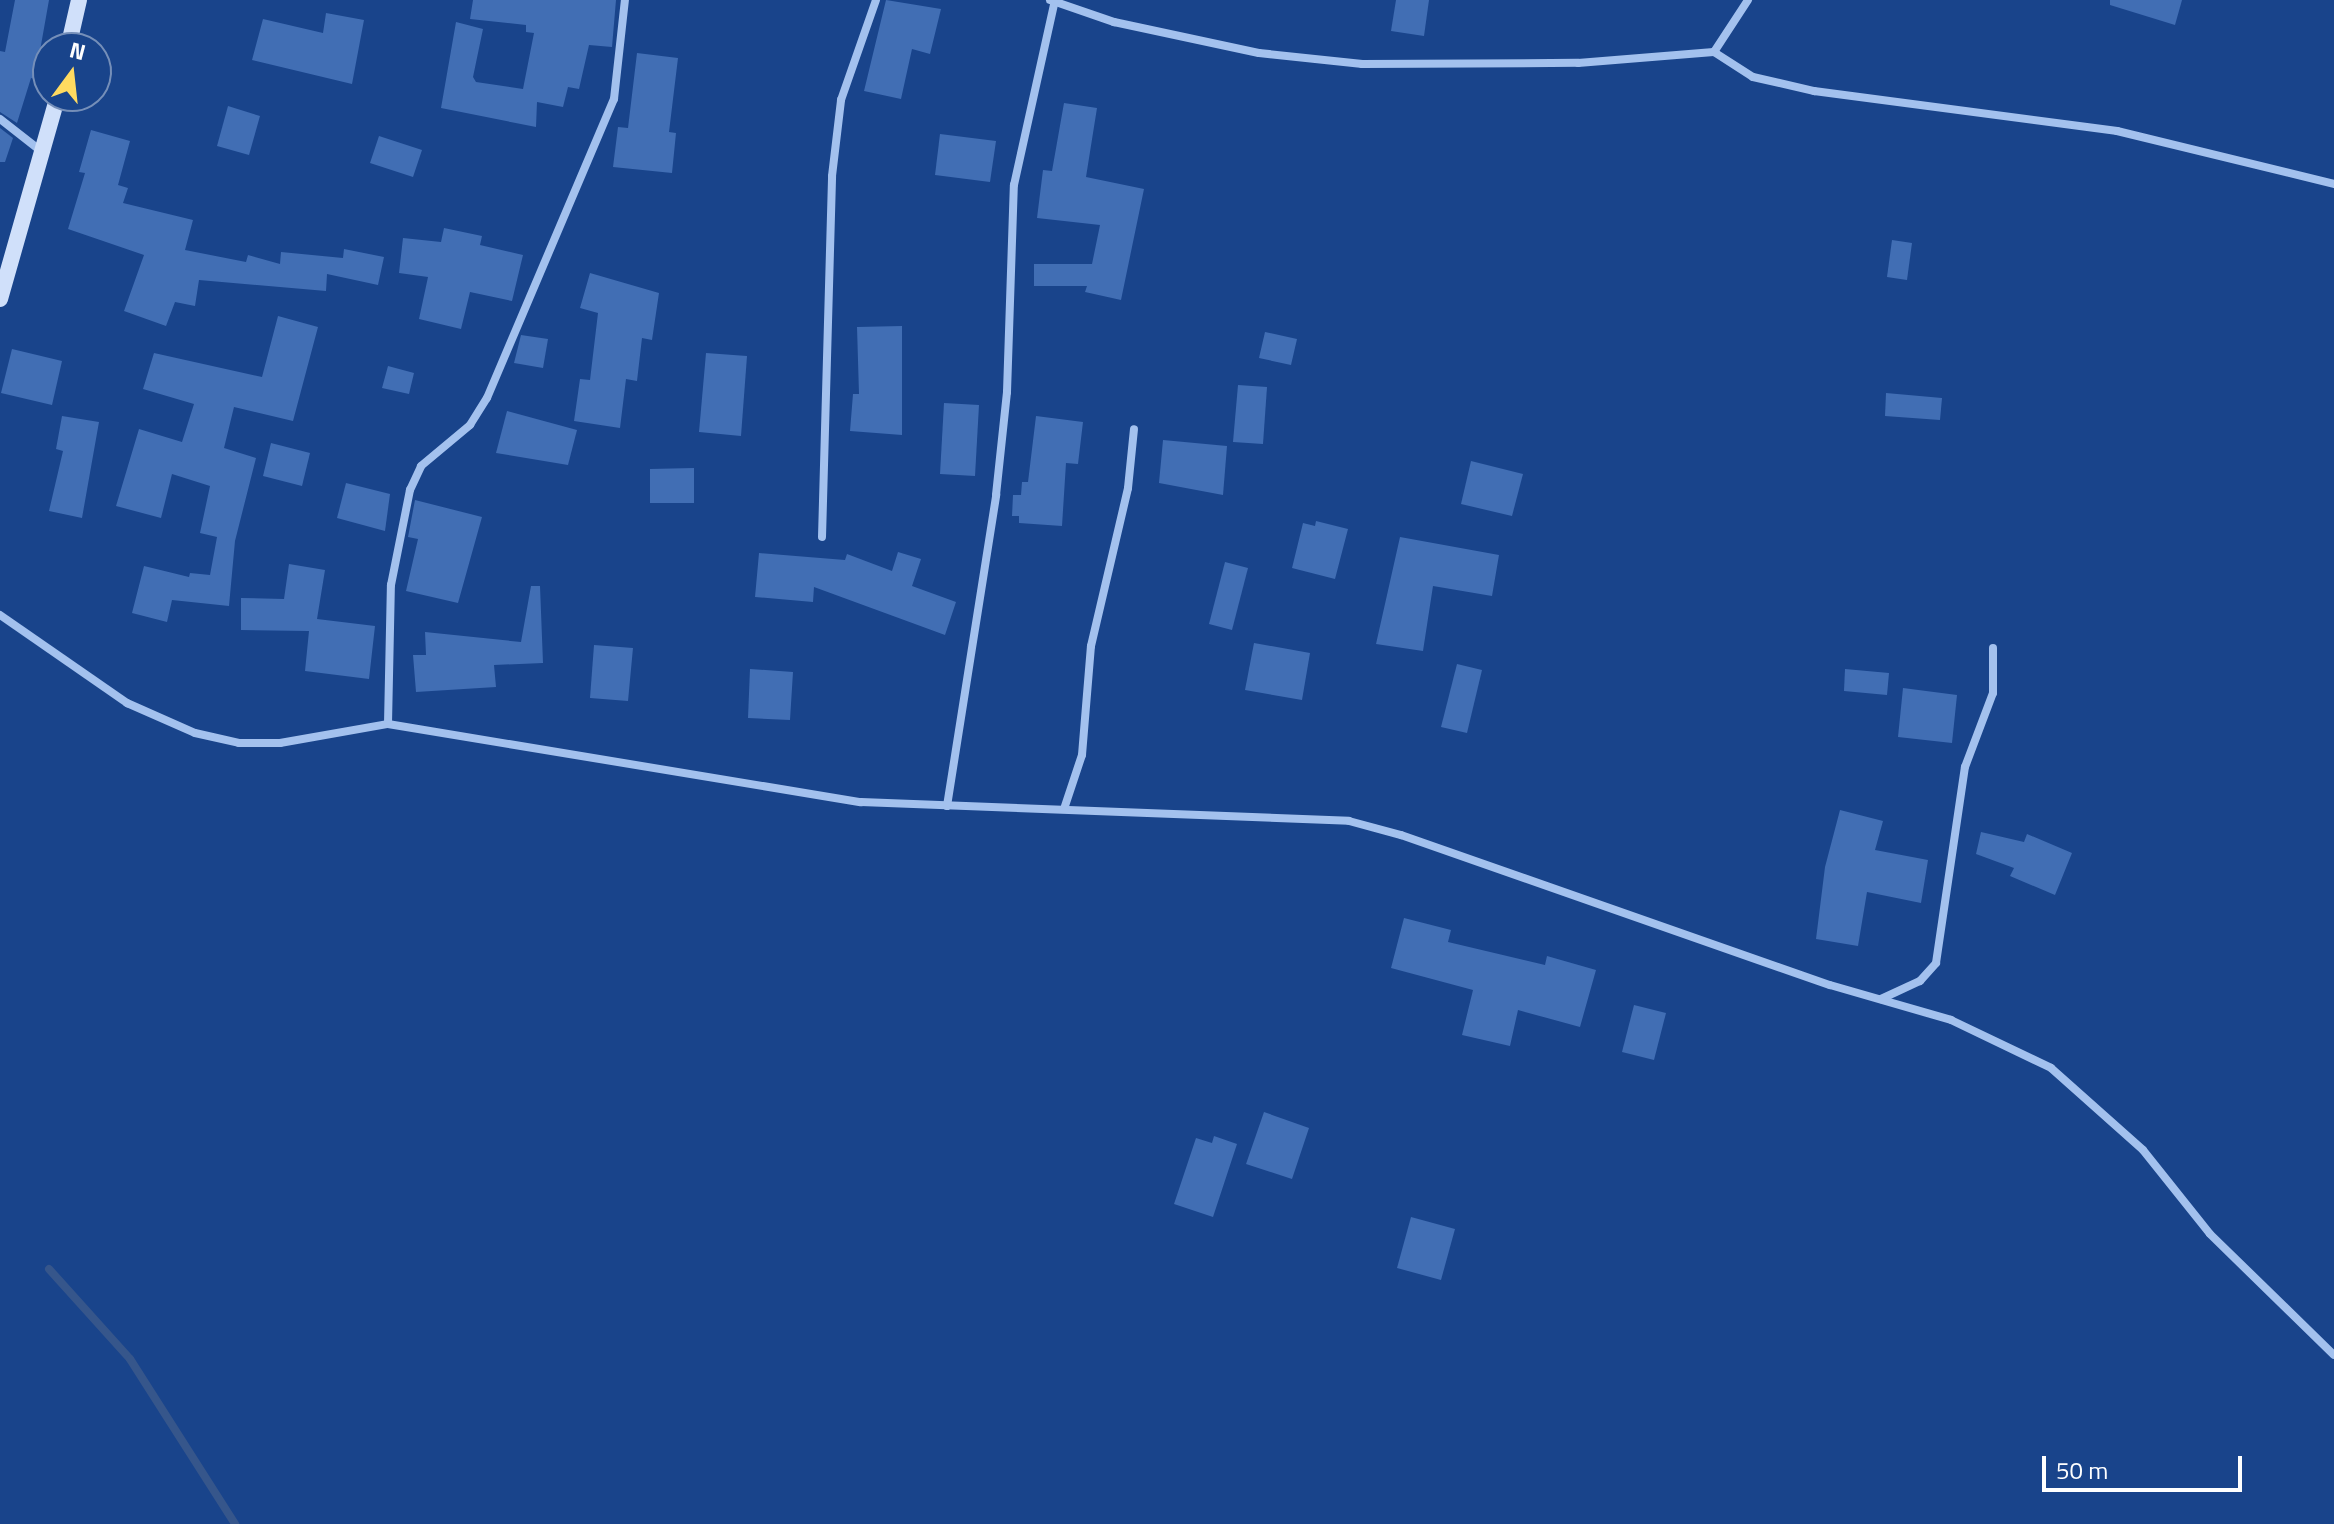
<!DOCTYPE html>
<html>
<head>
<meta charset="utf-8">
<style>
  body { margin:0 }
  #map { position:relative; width:2334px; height:1524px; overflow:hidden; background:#19448b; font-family:"Titillium Web",sans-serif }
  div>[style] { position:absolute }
  .stream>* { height:8px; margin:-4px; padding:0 4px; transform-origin:4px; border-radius:4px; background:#36568b }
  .building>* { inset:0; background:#416eb4 }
  .street>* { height:8px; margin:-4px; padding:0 4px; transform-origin:4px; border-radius:4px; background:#a3c1ee }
  .secondary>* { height:16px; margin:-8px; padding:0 8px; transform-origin:8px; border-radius:8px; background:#d0e0fa }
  span { translate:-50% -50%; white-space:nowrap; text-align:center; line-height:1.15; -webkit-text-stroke:6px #19448b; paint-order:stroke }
  .north { position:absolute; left:32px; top:32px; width:80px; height:80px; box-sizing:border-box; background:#19448b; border:2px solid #758fb9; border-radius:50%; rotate:15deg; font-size:22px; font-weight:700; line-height:32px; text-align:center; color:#fff }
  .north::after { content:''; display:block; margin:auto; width:28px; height:36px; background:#ffda60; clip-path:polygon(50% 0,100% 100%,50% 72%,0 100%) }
  .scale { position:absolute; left:2042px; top:1456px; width:200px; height:36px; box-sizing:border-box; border:4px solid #fff; border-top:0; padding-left:10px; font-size:24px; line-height:28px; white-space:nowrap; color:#fff; -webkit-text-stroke:6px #19448b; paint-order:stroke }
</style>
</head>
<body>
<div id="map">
  <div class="stream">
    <i style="left:49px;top:1269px;width:121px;rotate:48deg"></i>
    <i style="left:130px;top:1359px;width:196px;rotate:57.5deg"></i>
  </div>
  <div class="building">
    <i style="clip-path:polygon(15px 0,49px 0,35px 79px,31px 78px,17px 123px,0 112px,0 51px,5px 52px)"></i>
    <i style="clip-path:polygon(473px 0,616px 0,612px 47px,589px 45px,579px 89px,568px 87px,563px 107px,537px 102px,536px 127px,441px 108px,456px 22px,483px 29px,473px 77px,476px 82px,523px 89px,534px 33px,526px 32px,526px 25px,470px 19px)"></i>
    <i style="clip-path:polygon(886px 0,941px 9px,930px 54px,912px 49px,901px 99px,864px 91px)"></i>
    <i style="clip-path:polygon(1396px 0,1429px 0,1424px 36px,1391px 31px)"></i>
    <i style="clip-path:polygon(2110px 0,2182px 0,2175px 25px,2110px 5px)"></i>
    <i style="clip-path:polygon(326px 13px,364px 20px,352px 84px,252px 60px,263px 19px,323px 33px)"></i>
    <i style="clip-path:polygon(637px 53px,678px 58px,669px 132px,676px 133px,672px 173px,613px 167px,618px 127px,628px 128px)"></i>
    <i style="clip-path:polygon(1064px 103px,1097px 108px,1086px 177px,1144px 189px,1121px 300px,1085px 292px,1087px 286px,1034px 286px,1034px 264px,1092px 264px,1100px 225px,1037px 218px,1043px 170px,1052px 171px)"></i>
    <i style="clip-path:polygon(228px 106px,260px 116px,249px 155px,217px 146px)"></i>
    <i style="clip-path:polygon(0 128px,13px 138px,5px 162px,0 162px)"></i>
    <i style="clip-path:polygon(91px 130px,130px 141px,118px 185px,128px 188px,123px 203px,193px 220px,185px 250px,246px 262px,248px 255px,280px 264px,281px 252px,343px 258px,344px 249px,384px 257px,378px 285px,327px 274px,326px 291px,199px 280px,195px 306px,175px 302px,166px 326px,124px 311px,144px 255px,68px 229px,85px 173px,79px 172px)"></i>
    <i style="clip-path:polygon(940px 134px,996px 141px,990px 182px,935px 175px)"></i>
    <i style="clip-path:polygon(379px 136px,422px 150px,413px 177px,370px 163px)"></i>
    <i style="clip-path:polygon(444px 228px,482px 236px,480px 245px,523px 255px,512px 301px,470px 292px,461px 329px,419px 319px,428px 277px,399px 273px,403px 238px,441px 242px)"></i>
    <i style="clip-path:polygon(1892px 240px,1912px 243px,1907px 280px,1887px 277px)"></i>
    <i style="clip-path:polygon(590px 273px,659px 293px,652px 340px,642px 338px,637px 381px,626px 379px,620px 428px,574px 421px,580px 379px,590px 380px,598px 313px,580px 308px)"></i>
    <i style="clip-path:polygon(278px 316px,318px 327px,293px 421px,234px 407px,224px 448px,256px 458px,235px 541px,229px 606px,172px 600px,167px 622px,132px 613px,144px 566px,189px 577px,190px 573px,210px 575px,217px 537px,200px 533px,210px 486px,172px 474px,161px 518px,116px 506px,139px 429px,182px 442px,194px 404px,143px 389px,154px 353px,262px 377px)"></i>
    <i style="clip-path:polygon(902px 326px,902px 435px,850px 431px,853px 394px,859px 394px,857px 327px)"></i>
    <i style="clip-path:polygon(1265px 332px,1297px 339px,1291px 365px,1259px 358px)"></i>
    <i style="clip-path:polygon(521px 335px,548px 339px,543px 368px,514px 363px)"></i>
    <i style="clip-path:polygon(12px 349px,62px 361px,52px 405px,1px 393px)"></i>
    <i style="clip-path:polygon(706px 353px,747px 356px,741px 436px,699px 432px)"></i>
    <i style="clip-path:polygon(388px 366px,414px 373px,409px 394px,382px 388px)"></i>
    <i style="clip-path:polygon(1238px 385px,1267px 387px,1263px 444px,1233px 442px)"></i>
    <i style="clip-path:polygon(1886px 393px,1942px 398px,1940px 420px,1885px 416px)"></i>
    <i style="clip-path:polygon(944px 403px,979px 405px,975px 476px,940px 474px)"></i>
    <i style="clip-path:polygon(507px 411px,577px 430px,568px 465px,496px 453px)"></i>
    <i style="clip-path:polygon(62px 416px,99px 422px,82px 518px,49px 511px,63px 451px,56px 449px)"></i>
    <i style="clip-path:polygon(1036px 416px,1083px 422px,1078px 464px,1066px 463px,1062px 526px,1019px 523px,1019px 516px,1012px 516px,1013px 495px,1021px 495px,1022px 482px,1028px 482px)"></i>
    <i style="clip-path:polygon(1163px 440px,1227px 446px,1223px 495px,1159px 483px)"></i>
    <i style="clip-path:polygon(271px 443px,310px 453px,302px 486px,263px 476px)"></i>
    <i style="clip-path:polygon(1471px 461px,1523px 474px,1512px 516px,1461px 504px)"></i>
    <i style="clip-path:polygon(694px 468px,694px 503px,650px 503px,650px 469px)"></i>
    <i style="clip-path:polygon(346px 483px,390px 494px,385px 531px,337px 518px)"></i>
    <i style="clip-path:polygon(415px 500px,482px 517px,458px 603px,406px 591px,418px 539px,408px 537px)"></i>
    <i style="clip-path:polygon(1316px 521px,1348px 529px,1335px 579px,1292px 568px,1303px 523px,1315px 526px)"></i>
    <i style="clip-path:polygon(1400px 537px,1499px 555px,1492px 596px,1433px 586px,1423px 651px,1376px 644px)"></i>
    <i style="clip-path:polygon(898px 552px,921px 559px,912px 586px,956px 602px,945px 635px,814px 587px,813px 602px,755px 597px,759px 553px,845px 560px,847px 554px,892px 571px)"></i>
    <i style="clip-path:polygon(1225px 562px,1248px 568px,1232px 630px,1209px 624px)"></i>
    <i style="clip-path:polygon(289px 564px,325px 570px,317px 619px,375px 626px,369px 679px,305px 671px,309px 631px,241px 630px,241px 598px,284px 599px)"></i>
    <i style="clip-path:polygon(531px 586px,540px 586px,543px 663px,494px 665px,496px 687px,416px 692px,413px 655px,426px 655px,425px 632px,521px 642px)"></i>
    <i style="clip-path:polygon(1254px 643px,1310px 653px,1302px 700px,1245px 690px)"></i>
    <i style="clip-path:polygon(594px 645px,633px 648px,628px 701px,590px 698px)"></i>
    <i style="clip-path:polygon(1457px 664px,1482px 670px,1467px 733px,1441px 727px)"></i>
    <i style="clip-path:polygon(750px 669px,793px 672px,790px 720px,748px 718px)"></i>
    <i style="clip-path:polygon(1845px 669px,1889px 673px,1887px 695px,1844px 691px)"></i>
    <i style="clip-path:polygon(1903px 688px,1957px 695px,1952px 743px,1898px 737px)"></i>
    <i style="clip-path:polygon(1840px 810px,1883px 821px,1875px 850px,1928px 860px,1921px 903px,1867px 892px,1858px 946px,1816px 939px,1825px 867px)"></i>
    <i style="clip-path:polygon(1981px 832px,2024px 842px,2027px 834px,2072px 853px,2055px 895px,2010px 876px,2014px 868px,1976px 854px)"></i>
    <i style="clip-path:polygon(1404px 918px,1451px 930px,1448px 942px,1545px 965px,1547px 956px,1596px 970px,1580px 1027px,1518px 1010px,1510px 1046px,1462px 1035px,1473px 990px,1391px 968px)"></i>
    <i style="clip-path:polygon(1634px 1005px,1666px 1013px,1654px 1060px,1622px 1052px)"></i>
    <i style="clip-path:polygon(1264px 1112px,1309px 1128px,1292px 1179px,1246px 1164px)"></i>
    <i style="clip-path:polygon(1214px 1136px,1237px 1144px,1213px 1217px,1174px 1204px,1196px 1138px,1212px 1143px)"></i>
    <i style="clip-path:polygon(1411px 1217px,1455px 1229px,1441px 1280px,1397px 1268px)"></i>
  </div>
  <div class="street">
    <i style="left:1050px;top:0;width:68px;rotate:19deg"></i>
    <i style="left:1114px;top:22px;width:148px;rotate:12.1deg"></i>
    <i style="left:1259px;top:53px;width:104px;rotate:6.1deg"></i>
    <i style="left:1362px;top:64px;width:216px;rotate:-0.3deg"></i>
    <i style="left:1578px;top:63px;width:136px;rotate:-4.6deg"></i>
    <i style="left:1714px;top:52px;width:46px;rotate:32.7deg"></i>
    <i style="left:1753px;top:77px;width:63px;rotate:12.9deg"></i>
    <i style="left:1814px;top:91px;width:306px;rotate:7.5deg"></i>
    <i style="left:2117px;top:131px;width:223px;rotate:13.7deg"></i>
    <i style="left:1714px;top:52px;width:62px;rotate:-56.8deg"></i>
    <i style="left:0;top:119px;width:52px;rotate:38deg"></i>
    <i style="left:822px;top:537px;width:361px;rotate:-88.4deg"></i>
    <i style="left:832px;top:176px;width:77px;rotate:-83.2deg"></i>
    <i style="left:841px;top:100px;width:106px;rotate:-70.7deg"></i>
    <i style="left:0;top:615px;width:155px;rotate:34.7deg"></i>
    <i style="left:127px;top:703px;width:74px;rotate:23.8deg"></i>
    <i style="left:195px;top:733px;width:45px;rotate:12.8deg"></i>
    <i style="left:239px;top:743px;width:41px"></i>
    <i style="left:280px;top:743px;width:110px;rotate:-10deg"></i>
    <i style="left:388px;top:724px;width:479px;rotate:9.4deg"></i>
    <i style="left:861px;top:802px;width:488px;rotate:2.2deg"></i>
    <i style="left:1349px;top:821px;width:54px;rotate:15.1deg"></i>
    <i style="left:1401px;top:835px;width:454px;rotate:19.3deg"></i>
    <i style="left:1830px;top:985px;width:126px;rotate:16.1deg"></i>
    <i style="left:1951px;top:1020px;width:111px;rotate:25.6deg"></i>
    <i style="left:2051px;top:1068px;width:123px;rotate:41.7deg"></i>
    <i style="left:2143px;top:1150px;width:107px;rotate:51.4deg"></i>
    <i style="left:2210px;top:1234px;width:173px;rotate:44.3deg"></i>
    <i style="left:388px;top:724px;width:139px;rotate:-88.8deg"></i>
    <i style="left:391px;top:585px;width:97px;rotate:-78.7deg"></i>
    <i style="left:410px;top:490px;width:26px;rotate:-65deg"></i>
    <i style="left:421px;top:466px;width:64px;rotate:-39.9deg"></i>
    <i style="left:470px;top:425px;width:32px;rotate:-58deg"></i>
    <i style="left:487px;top:398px;width:325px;rotate:-67deg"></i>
    <i style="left:614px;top:99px;width:100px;rotate:-83.7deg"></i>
    <i style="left:947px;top:806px;width:315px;rotate:-81deg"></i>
    <i style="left:996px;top:495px;width:104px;rotate:-83.9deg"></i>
    <i style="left:1007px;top:392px;width:207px;rotate:-88.1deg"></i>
    <i style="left:1014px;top:185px;width:189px;rotate:-77.5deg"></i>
    <i style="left:1064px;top:809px;width:57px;rotate:-71.6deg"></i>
    <i style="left:1082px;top:755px;width:109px;rotate:-85.3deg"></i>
    <i style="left:1091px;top:646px;width:162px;rotate:-76.8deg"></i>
    <i style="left:1128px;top:488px;width:59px;rotate:-84.2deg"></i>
    <i style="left:1881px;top:999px;width:43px;rotate:-24.8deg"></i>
    <i style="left:1920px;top:981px;width:24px;rotate:-48deg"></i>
    <i style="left:1936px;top:963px;width:198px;rotate:-81.6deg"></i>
    <i style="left:1965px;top:767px;width:79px;rotate:-69.3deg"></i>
    <i style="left:1993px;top:693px;width:45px;rotate:-90deg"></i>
  </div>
  <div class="secondary">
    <i style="left:68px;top:48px;width:49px;rotate:-77.1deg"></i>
    <i style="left:0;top:299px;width:211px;rotate:-74.1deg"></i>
  </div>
  <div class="north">N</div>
  <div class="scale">50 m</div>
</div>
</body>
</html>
